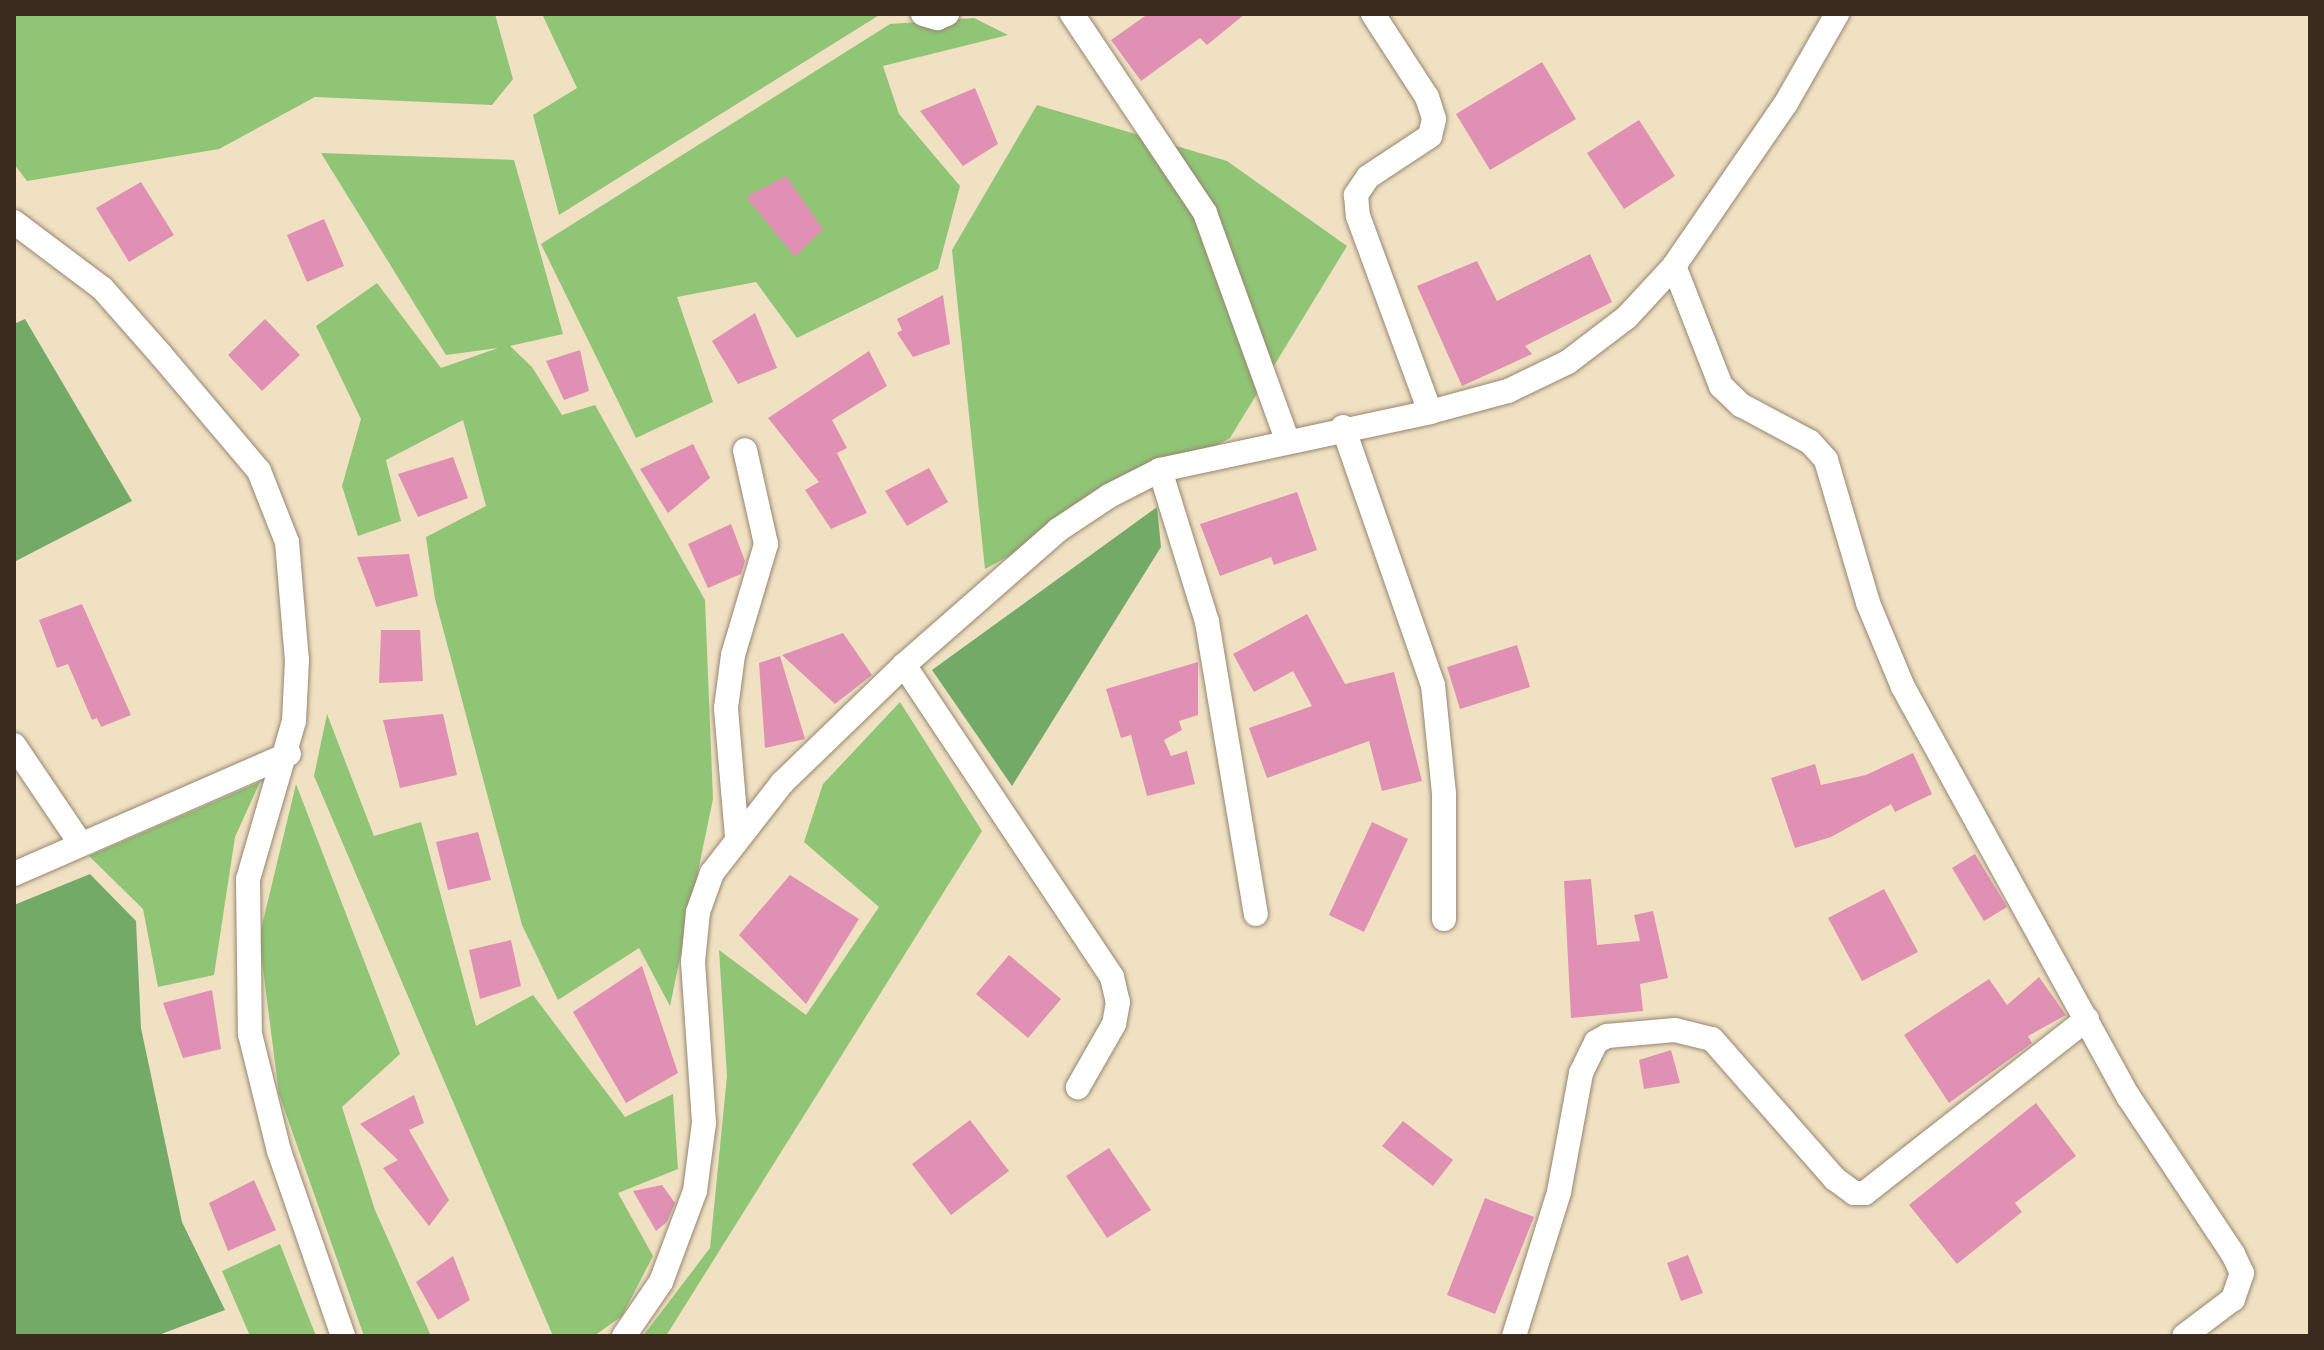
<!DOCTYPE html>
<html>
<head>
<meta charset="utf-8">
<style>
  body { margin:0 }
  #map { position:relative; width:2324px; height:1350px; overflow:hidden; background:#f0e1c3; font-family:"Indie Flower",sans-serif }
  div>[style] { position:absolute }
  .green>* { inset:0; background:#90c576 }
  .forest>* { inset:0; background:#74aa67 }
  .building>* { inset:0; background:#e090b3 }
  .roads { filter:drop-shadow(0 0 2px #968670) drop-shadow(0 0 2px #968670) }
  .street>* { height:24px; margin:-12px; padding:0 12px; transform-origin:12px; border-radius:12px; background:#fff }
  span { translate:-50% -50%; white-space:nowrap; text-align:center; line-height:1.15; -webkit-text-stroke:7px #f7f3e8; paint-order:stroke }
  .frame { position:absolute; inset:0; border:16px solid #3b2a1e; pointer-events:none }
</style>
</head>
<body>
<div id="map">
  <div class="green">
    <i style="clip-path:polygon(14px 14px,495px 14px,513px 79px,492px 105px,315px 97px,219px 149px,27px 181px,14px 164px)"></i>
    <i style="clip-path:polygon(542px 14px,881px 14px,559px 215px,533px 115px,577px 88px)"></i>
    <i style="clip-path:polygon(974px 18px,1008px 35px,883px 66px,899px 114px,960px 186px,938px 269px,797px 338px,756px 282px,677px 297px,713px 402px,636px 438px,541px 244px,890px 24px)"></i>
    <i style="clip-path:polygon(1037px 105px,1227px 161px,1347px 246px,1230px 438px,985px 569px,952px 250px)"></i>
    <i style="clip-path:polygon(321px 153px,514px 160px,563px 334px,510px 346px,532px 367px,562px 415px,595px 405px,705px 600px,713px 799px,670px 1006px,639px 948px,558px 1000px,522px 925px,435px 599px,426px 537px,486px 506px,463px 420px,386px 460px,401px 521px,358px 536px,342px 486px,361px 419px,316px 326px,377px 283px,441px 368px,498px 348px,446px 355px)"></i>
    <i style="clip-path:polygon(900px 702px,982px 831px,666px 1336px,643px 1336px,710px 1248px,727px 1076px,719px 950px,806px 1015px,879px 907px,804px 842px,823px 784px)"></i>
    <i style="clip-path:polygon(327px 714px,374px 836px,421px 822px,476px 1026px,533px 995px,625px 1117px,673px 1094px,678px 1169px,618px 1193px,653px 1256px,622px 1316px,594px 1336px,553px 1336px,314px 776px)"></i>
    <i style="clip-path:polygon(260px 782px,235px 837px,214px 975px,158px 987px,143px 909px,89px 856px)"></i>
    <i style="clip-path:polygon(296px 784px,400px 1054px,342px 1107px,375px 1210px,431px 1336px,364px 1336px,279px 1094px,259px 938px)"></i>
    <i style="clip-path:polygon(280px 1244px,316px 1336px,250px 1336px,222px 1271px)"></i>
  </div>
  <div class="forest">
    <i style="clip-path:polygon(25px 319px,132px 501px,14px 562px,14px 324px)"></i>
    <i style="clip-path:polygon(1157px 507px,1161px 547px,1012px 786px,932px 670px)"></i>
    <i style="clip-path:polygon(90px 874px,136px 921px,141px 1028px,182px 1222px,225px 1310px,156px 1336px,14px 1336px,14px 905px)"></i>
  </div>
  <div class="building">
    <i style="clip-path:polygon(1148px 14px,1245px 14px,1207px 45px,1200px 38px,1141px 81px,1111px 40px)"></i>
    <i style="clip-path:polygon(1542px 62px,1576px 119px,1490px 170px,1456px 114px)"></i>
    <i style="clip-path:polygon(975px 88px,998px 144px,963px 166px,920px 111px)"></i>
    <i style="clip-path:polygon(1639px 120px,1675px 176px,1624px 209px,1587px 153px)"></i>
    <i style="clip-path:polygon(786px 176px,823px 229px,795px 257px,746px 197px)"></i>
    <i style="clip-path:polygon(141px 182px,174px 235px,129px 262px,96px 208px)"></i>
    <i style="clip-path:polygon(324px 219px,344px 266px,307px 282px,287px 235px)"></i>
    <i style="clip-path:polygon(1590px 254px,1612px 302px,1525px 346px,1532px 354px,1462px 386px,1417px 286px,1477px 261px,1497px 301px)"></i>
    <i style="clip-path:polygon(943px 295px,950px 344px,913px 357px,897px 333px,902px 330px,897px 319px)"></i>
    <i style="clip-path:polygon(755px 313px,777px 368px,738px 384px,712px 341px)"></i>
    <i style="clip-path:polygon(265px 319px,300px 355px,262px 391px,228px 355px)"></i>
    <i style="clip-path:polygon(580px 350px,589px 391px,564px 400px,546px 361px)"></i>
    <i style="clip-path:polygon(869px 351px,887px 386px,832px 420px,847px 448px,837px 453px,867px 513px,831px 529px,805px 490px,819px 482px,768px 418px)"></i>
    <i style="clip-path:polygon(693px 444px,710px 478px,668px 513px,640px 469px)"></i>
    <i style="clip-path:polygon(453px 457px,468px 498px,418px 517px,398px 474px)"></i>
    <i style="clip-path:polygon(929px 468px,948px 502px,907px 526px,885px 491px)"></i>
    <i style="clip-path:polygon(1297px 492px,1317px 550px,1274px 565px,1271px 557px,1220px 576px,1200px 524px)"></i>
    <i style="clip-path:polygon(731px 524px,745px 561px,741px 574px,708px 588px,688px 544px)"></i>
    <i style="clip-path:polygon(409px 554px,418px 596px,376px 607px,357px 557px)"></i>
    <i style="clip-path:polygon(82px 604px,131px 715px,101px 727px,97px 718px,92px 720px,68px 664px,57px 668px,39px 620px)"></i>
    <i style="clip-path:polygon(1307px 614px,1345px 684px,1394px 672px,1422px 781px,1382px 791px,1369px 741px,1267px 778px,1249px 728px,1312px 706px,1293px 671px,1254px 692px,1233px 654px)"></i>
    <i style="clip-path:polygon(381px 630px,420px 630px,423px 681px,379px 683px)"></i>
    <i style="clip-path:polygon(843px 633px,872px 675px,835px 704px,782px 655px)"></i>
    <i style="clip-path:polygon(1517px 645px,1530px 687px,1460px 709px,1447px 667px)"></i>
    <i style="clip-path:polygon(780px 656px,805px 739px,765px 748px,759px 663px)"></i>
    <i style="clip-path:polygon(1198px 662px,1198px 715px,1179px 721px,1182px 730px,1164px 740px,1171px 756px,1187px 751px,1195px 784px,1147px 796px,1131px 735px,1121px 738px,1106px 689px)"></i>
    <i style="clip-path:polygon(443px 714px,457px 775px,400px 788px,383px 720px)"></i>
    <i style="clip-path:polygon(1913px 753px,1932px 794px,1895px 812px,1891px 804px,1831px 837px,1795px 848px,1771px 778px,1815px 764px,1821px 785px,1866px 775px)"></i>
    <i style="clip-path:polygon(1372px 822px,1408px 839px,1364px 932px,1329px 915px)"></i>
    <i style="clip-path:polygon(478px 832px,491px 880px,448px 890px,436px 842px)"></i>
    <i style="clip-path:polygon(1975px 854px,2007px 907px,1984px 921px,1952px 868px)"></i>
    <i style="clip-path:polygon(790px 875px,859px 919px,806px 1004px,739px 935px)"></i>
    <i style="clip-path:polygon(1591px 879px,1597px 945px,1640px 941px,1634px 915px,1653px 911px,1668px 978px,1640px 984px,1643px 1011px,1571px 1018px,1564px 881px)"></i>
    <i style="clip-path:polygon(1884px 889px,1918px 952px,1862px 981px,1828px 918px)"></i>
    <i style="clip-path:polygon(511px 940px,521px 986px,480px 999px,469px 950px)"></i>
    <i style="clip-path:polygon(1009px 955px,1061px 999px,1028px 1038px,976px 994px)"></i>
    <i style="clip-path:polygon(642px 966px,678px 1073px,626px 1103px,573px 1012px)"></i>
    <i style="clip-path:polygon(2039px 977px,2066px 1015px,2028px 1036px,2032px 1043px,1949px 1103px,1904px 1035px,1989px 979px,2007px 1005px)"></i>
    <i style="clip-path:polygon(212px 990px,221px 1049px,183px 1058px,163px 1003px)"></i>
    <i style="clip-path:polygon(1671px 1050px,1680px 1083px,1644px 1089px,1639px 1060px)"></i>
    <i style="clip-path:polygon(414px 1095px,424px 1123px,409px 1130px,449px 1200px,429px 1226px,383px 1168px,398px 1160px,360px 1124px)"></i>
    <i style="clip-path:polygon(2036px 1103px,2076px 1156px,2015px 1203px,2022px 1212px,1957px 1264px,1909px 1205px)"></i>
    <i style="clip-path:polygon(970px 1120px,1009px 1171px,951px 1215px,912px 1164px)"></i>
    <i style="clip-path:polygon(1403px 1121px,1453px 1160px,1433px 1186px,1382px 1146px)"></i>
    <i style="clip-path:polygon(1109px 1148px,1151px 1210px,1107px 1238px,1066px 1176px)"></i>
    <i style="clip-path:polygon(254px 1180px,276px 1230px,228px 1251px,209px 1203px)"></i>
    <i style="clip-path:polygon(662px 1185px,675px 1203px,667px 1222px,656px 1231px,633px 1191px)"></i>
    <i style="clip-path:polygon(1485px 1198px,1534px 1217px,1495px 1314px,1447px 1295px)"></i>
    <i style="clip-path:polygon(1688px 1255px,1703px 1293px,1681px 1301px,1667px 1263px)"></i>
    <i style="clip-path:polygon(453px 1256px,470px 1300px,438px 1320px,416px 1282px)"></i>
  </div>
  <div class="roads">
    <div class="street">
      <i style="left:923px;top:14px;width:15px;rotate:16deg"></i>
      <i style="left:937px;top:18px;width:11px;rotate:-22deg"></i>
      <i style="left:1072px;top:14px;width:239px;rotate:56.2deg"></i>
      <i style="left:1205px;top:213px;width:241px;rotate:70.1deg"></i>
      <i style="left:1373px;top:14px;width:99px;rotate:57deg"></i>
      <i style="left:1427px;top:97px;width:23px;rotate:72deg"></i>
      <i style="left:1434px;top:119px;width:17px;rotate:103deg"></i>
      <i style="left:1430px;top:136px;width:74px;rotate:146.5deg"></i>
      <i style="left:1368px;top:177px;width:22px;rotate:124deg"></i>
      <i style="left:1356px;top:195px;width:21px;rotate:85deg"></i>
      <i style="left:1358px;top:216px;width:209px;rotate:69.8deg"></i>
      <i style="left:14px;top:222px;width:110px;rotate:36.9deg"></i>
      <i style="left:102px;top:288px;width:89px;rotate:48.6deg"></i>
      <i style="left:161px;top:355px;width:152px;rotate:49.8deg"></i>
      <i style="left:259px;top:471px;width:76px;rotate:68.5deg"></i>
      <i style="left:287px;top:542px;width:118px;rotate:85.2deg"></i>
      <i style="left:297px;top:660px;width:61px;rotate:92.8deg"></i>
      <i style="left:294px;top:721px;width:165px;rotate:106.2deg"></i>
      <i style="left:248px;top:879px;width:155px;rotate:89.3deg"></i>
      <i style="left:250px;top:1034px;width:121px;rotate:76.1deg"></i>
      <i style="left:279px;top:1151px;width:196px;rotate:70.9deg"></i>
      <i style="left:1674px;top:266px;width:129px;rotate:68.6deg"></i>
      <i style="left:1721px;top:386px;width:28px;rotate:44deg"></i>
      <i style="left:1741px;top:405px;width:78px;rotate:28.2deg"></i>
      <i style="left:1810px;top:442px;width:24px;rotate:48deg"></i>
      <i style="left:1826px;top:460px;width:149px;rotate:73.6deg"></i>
      <i style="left:1868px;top:603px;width:91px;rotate:67.4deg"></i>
      <i style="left:1903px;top:687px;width:467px;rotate:61.2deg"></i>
      <i style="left:2128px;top:1096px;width:190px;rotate:56.4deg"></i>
      <i style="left:2233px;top:1254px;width:21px;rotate:65deg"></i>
      <i style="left:2242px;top:1273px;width:28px;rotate:109deg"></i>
      <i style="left:2233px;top:1299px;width:61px;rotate:142.9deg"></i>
      <i style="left:1343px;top:427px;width:273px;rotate:70.8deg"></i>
      <i style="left:1433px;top:685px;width:110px;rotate:84.2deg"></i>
      <i style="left:1444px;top:794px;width:125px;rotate:90deg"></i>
      <i style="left:1160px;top:470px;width:159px;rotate:72.8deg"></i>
      <i style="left:1207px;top:622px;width:296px;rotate:80.5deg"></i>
      <i style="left:904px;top:665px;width:375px;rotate:56.3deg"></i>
      <i style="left:1112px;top:977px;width:26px;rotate:77deg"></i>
      <i style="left:1118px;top:1002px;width:22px;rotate:100deg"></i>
      <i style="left:1114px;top:1024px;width:73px;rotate:119.7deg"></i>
      <i style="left:14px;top:745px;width:118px;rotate:56deg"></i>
      <i style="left:737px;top:837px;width:129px;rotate:-94.9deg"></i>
      <i style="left:726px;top:708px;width:53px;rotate:-82.5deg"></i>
      <i style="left:733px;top:655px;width:116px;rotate:-73.4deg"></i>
      <i style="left:766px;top:544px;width:96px;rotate:-102.6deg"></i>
      <i style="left:14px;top:874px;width:300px;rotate:-23.6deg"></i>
      <i style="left:624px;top:1336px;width:65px;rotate:-55.6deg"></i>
      <i style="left:661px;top:1282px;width:97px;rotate:-69.5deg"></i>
      <i style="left:695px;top:1191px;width:69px;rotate:-82.5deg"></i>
      <i style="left:704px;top:1123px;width:161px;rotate:-93.9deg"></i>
      <i style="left:693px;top:962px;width:50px;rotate:-84.3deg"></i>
      <i style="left:698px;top:912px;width:41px;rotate:-70.3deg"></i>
      <i style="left:712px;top:873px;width:114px;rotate:-52.1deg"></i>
      <i style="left:782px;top:783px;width:170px;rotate:-44deg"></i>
      <i style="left:904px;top:665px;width:205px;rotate:-41.2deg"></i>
      <i style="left:1058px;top:530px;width:61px;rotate:-33.7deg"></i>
      <i style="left:1109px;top:496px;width:57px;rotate:-27deg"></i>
      <i style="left:1160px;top:470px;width:276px;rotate:-12.1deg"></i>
      <i style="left:1430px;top:412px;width:81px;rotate:-15.1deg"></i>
      <i style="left:1508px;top:391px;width:67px;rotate:-25.8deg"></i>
      <i style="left:1568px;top:362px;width:74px;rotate:-37.3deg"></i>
      <i style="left:1627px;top:317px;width:69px;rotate:-47.3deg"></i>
      <i style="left:1674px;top:266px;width:198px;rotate:-55.5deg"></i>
      <i style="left:1786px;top:103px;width:103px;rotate:-60.2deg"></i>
      <i style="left:1514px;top:1336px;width:151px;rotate:-72.6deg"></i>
      <i style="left:1559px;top:1192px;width:121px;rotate:-79.5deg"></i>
      <i style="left:1581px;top:1073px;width:34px;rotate:-64deg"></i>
      <i style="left:1596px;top:1042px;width:13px;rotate:-29deg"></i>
      <i style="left:1607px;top:1036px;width:68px;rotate:-5deg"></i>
      <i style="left:1675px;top:1030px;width:38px;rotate:14deg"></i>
      <i style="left:1712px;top:1039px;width:186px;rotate:48.7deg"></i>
      <i style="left:1835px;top:1179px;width:24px;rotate:36deg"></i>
      <i style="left:1854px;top:1193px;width:11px"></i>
      <i style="left:1865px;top:1193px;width:282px;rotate:-38.1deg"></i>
    </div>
  </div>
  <div class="frame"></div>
</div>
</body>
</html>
